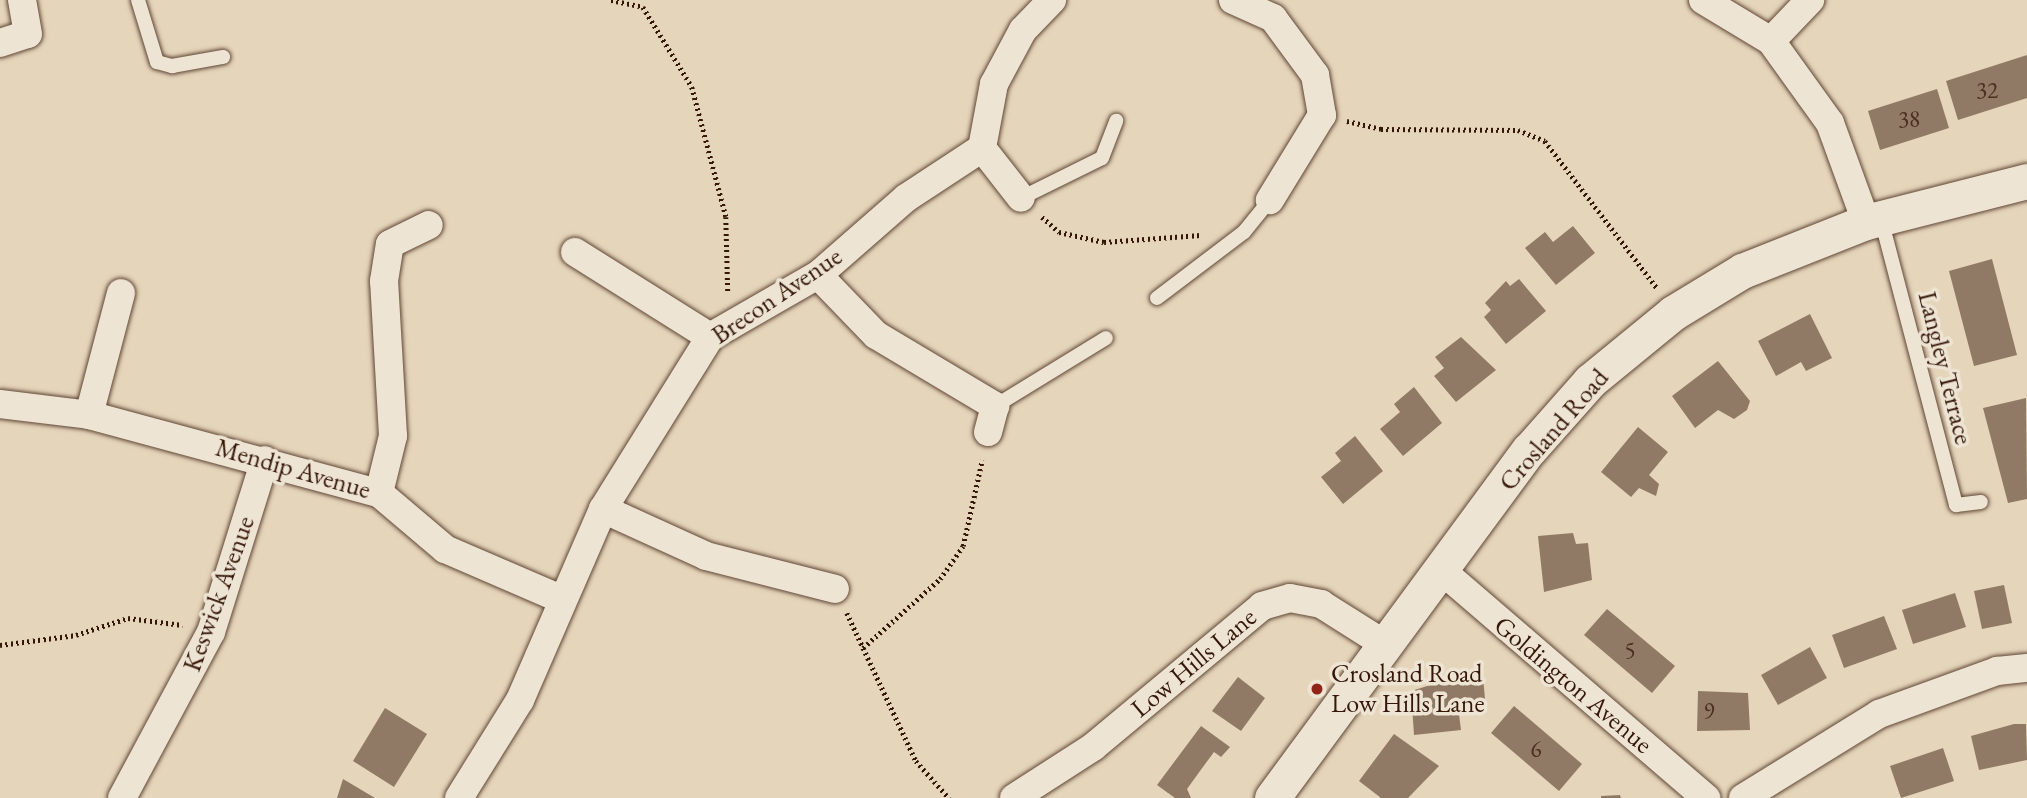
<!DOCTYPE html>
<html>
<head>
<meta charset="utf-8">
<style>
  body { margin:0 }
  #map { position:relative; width:2027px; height:798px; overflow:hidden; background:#e5d5bb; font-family:"EB Garamond",serif }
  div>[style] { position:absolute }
  .building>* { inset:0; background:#907a65 }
  .path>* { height:4.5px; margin-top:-2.25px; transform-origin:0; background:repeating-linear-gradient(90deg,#341708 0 2px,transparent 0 5.5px) }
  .roads { filter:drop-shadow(0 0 2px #604635) drop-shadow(0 0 2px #604635) }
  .service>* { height:14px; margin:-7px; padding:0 7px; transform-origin:7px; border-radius:7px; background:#eee4d3 }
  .minor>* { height:28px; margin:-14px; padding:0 14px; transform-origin:14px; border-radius:14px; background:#eee4d3 }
  .tertiary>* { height:35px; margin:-17.5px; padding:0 17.5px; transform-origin:17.5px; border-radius:17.5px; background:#eee4d3 }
  .dots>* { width:19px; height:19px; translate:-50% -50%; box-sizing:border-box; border:4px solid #eee4d3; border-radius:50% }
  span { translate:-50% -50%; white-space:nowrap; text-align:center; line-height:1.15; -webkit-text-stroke:7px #eee4d3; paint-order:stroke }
  .number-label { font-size:23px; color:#4b301f }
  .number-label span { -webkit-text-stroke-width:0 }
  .street-label { font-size:26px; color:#341708 }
  .poi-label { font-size:26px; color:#341708 }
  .left { translate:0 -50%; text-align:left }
</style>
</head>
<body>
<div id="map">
  <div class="building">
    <i style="clip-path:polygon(2027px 55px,2027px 98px,1958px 120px,1946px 81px)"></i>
    <i style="clip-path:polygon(1937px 89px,1949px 128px,1880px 150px,1868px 111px)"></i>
    <i style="clip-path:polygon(1573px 226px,1595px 253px,1556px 285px,1525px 248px,1545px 232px,1553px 242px)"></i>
    <i style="clip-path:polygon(1992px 259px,2017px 355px,1974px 366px,1949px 271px)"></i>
    <i style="clip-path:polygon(1519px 279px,1546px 311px,1506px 344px,1484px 317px,1491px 310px,1485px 303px,1506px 281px,1510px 286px)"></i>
    <i style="clip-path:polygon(1810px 314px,1832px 358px,1806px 371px,1801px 362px,1776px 376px,1758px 341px)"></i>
    <i style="clip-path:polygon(1461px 337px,1496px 370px,1456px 402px,1434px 376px,1444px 368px,1435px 357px)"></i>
    <i style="clip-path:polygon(1718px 361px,1750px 401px,1747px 410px,1734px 419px,1718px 410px,1695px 428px,1672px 396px)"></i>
    <i style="clip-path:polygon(1414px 387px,1442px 423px,1403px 456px,1380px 429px,1400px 412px,1394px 404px)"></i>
    <i style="clip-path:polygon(2026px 398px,2027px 499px,2008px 503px,1983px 408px)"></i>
    <i style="clip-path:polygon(1638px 427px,1668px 452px,1649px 475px,1659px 484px,1656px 496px,1639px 488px,1631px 497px,1601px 472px)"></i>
    <i style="clip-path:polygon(1355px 436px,1383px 471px,1343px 504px,1321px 477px,1341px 461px,1335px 453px)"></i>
    <i style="clip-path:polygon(1573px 533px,1576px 544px,1588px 543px,1592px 580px,1544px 592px,1538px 536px)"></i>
    <i style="clip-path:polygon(2004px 585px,2012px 623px,1982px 629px,1974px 591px)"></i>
    <i style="clip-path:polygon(1955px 593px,1966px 627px,1913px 644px,1902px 610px)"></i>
    <i style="clip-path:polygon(1607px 609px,1675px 666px,1652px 693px,1584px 635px)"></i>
    <i style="clip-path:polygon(1884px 616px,1897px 649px,1844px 668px,1832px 635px)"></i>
    <i style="clip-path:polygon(1810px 647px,1827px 678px,1778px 705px,1761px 675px)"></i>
    <i style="clip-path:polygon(1460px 676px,1483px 676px,1486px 711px,1459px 714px,1461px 730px,1414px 735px,1411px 691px)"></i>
    <i style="clip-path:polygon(1238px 677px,1265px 698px,1241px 731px,1212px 711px)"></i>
    <i style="clip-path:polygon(1698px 691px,1748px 693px,1750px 730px,1697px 731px)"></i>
    <i style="clip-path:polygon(1514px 706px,1582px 764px,1559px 791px,1491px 733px)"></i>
    <i style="clip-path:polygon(385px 708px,427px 734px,394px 787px,353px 761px)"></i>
    <i style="clip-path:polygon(2014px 724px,2026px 724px,2027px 760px,1979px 770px,1971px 736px)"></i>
    <i style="clip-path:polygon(1201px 726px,1230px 747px,1221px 757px,1214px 752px,1200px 771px,1187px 789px,1191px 798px,1175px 798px,1157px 785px)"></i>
    <i style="clip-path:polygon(1394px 734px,1439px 766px,1408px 798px,1381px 798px,1359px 781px)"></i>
    <i style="clip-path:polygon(1943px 748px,1954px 781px,1901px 798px,1890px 766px)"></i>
    <i style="clip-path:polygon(343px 779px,375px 798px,337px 798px)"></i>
    <i style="clip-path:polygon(1620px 795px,1621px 798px,1601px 798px,1601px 796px)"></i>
  </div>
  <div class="path">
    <i style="left:611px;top:0;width:33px;rotate:12deg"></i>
    <i style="left:643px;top:7px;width:94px;rotate:58.5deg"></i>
    <i style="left:692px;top:87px;width:134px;rotate:75.3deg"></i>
    <i style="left:726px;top:217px;width:76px;rotate:88.5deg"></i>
    <i style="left:1347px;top:121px;width:35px;rotate:13deg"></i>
    <i style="left:1381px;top:129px;width:137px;rotate:0.4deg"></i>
    <i style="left:1518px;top:130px;width:29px;rotate:22deg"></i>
    <i style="left:1545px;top:141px;width:185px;rotate:52.7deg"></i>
    <i style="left:1042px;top:217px;width:23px;rotate:41deg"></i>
    <i style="left:1059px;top:232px;width:46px;rotate:12.5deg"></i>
    <i style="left:1104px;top:242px;width:97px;rotate:-4.1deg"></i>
    <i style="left:847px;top:613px;width:163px;rotate:65deg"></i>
    <i style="left:916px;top:761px;width:50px;rotate:48.3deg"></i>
    <i style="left:0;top:645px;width:77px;rotate:-7.5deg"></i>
    <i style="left:76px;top:635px;width:55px;rotate:-18.1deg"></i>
    <i style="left:128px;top:618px;width:55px;rotate:7.3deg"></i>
    <i style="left:863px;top:648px;width:103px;rotate:-41.9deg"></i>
    <i style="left:940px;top:579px;width:40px;rotate:-55.1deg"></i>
    <i style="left:963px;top:546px;width:88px;rotate:-77.5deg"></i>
  </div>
  <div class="roads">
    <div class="service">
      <i style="left:138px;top:0;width:65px;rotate:73deg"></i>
      <i style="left:157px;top:62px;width:16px;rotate:15deg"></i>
      <i style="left:172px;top:66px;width:52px;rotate:-10deg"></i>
      <i style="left:1021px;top:198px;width:90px;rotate:-26.3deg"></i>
      <i style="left:1102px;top:158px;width:40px;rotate:-69deg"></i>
      <i style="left:1881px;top:219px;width:296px;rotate:75.3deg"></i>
      <i style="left:1956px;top:505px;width:25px;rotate:-7deg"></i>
      <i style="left:1157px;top:298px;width:109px;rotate:-37.2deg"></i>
      <i style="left:1244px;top:232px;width:41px;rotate:-50.9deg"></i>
      <i style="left:995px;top:406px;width:130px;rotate:-31.5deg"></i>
    </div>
    <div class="minor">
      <i style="left:1233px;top:0;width:44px;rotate:24.2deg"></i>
      <i style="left:1273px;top:18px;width:71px;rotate:53.6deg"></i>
      <i style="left:1315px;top:75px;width:41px;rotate:80.1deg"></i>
      <i style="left:1322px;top:115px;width:100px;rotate:121.5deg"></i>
      <i style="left:1703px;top:0;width:79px;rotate:31.1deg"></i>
      <i style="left:1771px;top:41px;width:101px;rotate:54.3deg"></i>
      <i style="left:1830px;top:123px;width:105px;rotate:70deg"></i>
      <i style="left:1771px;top:41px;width:57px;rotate:-46.4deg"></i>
      <i style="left:0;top:43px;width:29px;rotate:-18deg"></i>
      <i style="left:28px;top:34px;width:35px;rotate:-100deg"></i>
      <i style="left:982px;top:148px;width:63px;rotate:52deg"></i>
      <i style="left:575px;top:252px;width:160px;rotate:32.2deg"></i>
      <i style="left:818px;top:275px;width:83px;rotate:46deg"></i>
      <i style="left:876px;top:335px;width:139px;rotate:30.8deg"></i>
      <i style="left:995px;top:406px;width:27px;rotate:105deg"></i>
      <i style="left:0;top:404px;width:90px;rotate:7deg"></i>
      <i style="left:89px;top:415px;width:300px;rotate:15.1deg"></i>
      <i style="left:379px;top:493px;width:87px;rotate:40.3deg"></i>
      <i style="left:445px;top:549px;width:124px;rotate:23.3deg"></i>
      <i style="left:89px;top:415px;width:126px;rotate:-75.3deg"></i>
      <i style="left:379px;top:493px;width:59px;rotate:-76.2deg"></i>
      <i style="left:393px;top:436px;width:155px;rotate:-93.3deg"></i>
      <i style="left:384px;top:281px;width:37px;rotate:-81deg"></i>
      <i style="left:390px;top:244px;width:43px;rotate:-26deg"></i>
      <i style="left:603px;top:509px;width:113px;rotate:24.5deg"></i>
      <i style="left:706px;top:556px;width:133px;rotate:14.3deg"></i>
      <i style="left:1441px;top:570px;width:350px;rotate:40.7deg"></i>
      <i style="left:122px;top:798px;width:188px;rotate:-61.8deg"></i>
      <i style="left:211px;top:632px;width:180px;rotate:-72.6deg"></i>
      <i style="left:459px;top:798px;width:115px;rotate:-58.1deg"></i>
      <i style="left:520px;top:700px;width:208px;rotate:-66.5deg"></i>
      <i style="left:603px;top:509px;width:203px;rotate:-58.1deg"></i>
      <i style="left:710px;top:337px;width:125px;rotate:-29.9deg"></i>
      <i style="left:818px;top:275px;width:117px;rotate:-41.2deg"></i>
      <i style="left:906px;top:198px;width:91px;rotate:-33.3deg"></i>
      <i style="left:982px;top:148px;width:65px;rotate:-79.4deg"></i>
      <i style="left:994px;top:84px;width:61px;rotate:-61.8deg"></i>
      <i style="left:1023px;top:30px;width:42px;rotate:-46deg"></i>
      <i style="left:1014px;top:798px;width:94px;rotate:-32.8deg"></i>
      <i style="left:1093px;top:747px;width:220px;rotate:-39.8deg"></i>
      <i style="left:1262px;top:606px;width:29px;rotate:-16deg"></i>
      <i style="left:1290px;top:598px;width:32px;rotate:11deg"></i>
      <i style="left:1321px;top:604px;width:77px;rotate:32.2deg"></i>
      <i style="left:1743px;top:798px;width:160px;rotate:-31.7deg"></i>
      <i style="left:1879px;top:714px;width:126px;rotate:-20deg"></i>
      <i style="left:1997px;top:671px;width:30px;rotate:-6deg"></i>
    </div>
    <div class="tertiary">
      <i style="left:1272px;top:798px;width:433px;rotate:-53.6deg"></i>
      <i style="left:1529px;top:450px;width:92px;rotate:-48.5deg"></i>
      <i style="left:1590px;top:381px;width:107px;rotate:-39.3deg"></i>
      <i style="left:1673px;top:313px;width:81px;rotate:-31.3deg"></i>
      <i style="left:1742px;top:271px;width:133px;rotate:-21.6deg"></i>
      <i style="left:1866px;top:222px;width:166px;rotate:-14.3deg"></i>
    </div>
  </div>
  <div class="dots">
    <i style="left:1317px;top:689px;background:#8f2418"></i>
  </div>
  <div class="number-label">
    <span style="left:1987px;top:90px">32</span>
    <span style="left:1909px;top:119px">38</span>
    <span style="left:1630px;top:650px">5</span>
    <span style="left:1709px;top:711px">9</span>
    <span style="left:1536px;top:749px">6</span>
  </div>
  <div class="street-label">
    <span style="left:777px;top:296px;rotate:-34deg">Brecon Avenue</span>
    <span style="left:1945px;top:368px;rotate:76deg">Langley Terrace</span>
    <span style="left:1554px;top:430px;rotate:-49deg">Crosland Road</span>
    <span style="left:293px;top:469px;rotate:16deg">Mendip Avenue</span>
    <span style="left:219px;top:594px;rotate:-70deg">Keswick Avenue</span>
    <span style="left:1194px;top:663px;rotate:-40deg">Low Hills Lane</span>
    <span style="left:1573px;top:685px;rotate:40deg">Goldington Avenue</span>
  </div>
  <div class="poi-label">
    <span class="left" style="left:1331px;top:689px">Crosland Road<br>Low Hills Lane</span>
  </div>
</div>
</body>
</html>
